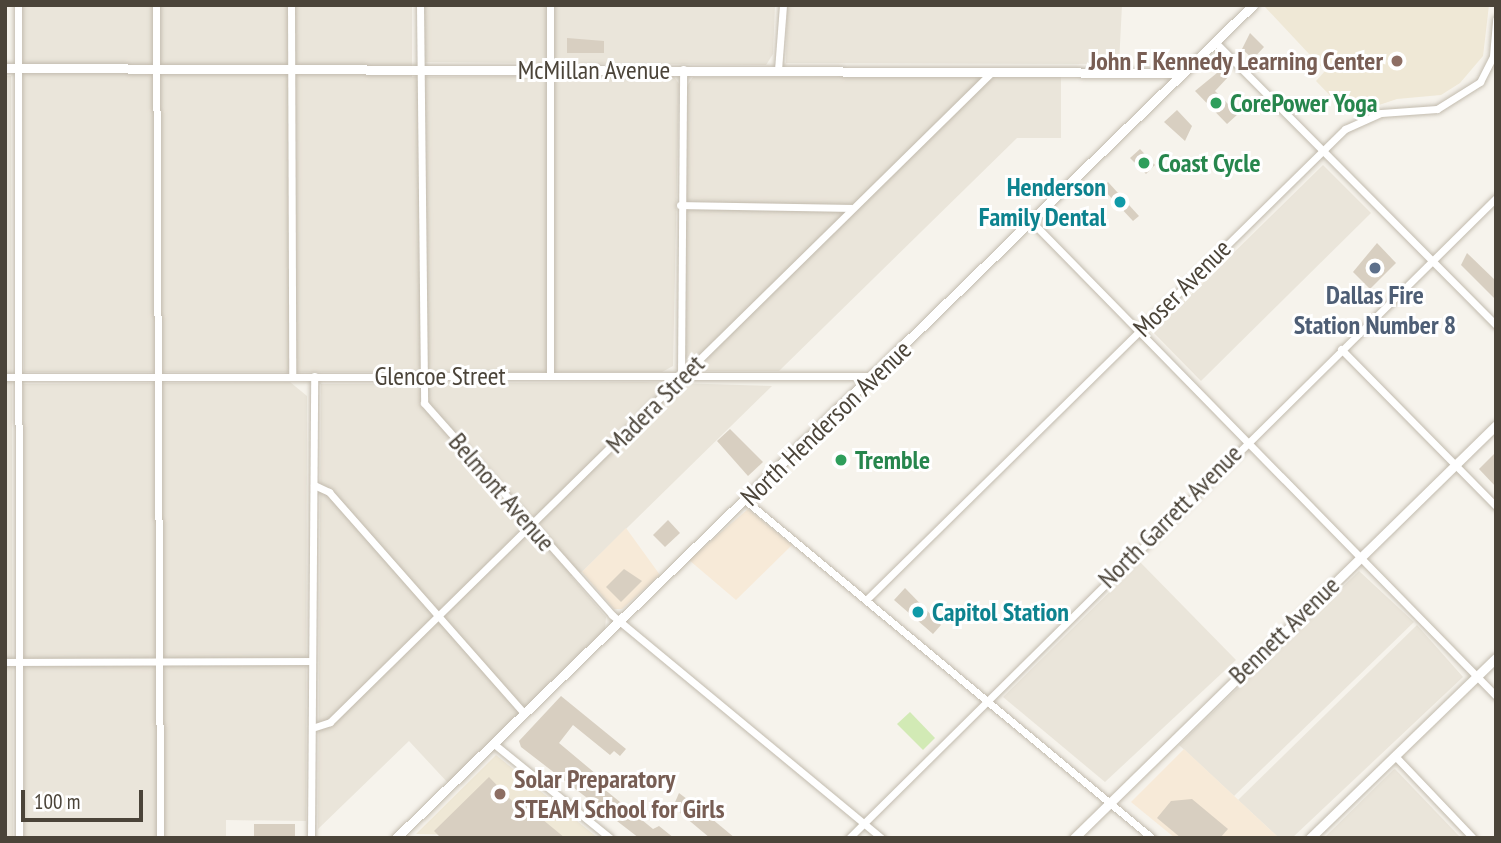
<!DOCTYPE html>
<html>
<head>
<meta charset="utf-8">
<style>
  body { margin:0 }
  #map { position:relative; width:1501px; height:843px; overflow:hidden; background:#f6f3ec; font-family:"PT Sans Narrow",sans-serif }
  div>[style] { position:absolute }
  .residential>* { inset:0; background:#eae5da }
  .commercial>* { inset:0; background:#f7ead8 }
  .education>* { inset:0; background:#efe8d6 }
  .green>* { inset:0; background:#d2eab5 }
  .building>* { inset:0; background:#d8cfc1 }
  .roads { filter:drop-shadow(0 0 2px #c2bbae) drop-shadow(0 0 2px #c2bbae) }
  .minor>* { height:7px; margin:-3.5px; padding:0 3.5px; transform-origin:3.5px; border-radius:3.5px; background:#fff }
  .tertiary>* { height:9px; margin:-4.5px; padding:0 4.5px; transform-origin:4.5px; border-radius:4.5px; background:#fff }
  .dots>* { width:19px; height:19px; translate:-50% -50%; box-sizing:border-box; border:4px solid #fff; border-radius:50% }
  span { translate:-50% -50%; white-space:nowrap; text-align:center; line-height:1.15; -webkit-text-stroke:6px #fff; paint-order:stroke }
  .education-label { font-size:26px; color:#785e54; font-weight:700 }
  .right { translate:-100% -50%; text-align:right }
  .left { translate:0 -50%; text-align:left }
  .street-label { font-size:26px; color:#4b4439 }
  .leisure-label { font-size:26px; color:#27864d; font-weight:700 }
  .culture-label { font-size:26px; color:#0d838f; font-weight:700 }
  .service-label { font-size:26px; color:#4e5e75; font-weight:700 }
  .frame { position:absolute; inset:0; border:7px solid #4b4439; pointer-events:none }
  .scale { position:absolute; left:21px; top:790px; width:122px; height:32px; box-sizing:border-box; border:4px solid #4b4439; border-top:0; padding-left:9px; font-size:21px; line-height:24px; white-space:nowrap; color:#4b4439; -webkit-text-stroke:5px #fff; paint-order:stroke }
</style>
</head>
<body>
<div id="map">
  <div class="residential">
    <i style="clip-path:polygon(22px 5px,412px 5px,412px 77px,673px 75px,679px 84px,673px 366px,662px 372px,24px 372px)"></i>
    <i style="clip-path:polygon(424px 5px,775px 5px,773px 54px,766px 65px,425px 62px)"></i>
    <i style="clip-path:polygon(787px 5px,1122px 5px,1119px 64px,786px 63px)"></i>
    <i style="clip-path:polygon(5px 76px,11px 76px,13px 838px,5px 838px)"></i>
    <i style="clip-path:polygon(1061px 76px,1061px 138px,1017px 138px,779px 371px,706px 371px,683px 357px,687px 86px,693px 77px)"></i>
    <i style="clip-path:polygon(1323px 165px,1371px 213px,1201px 381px,1153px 332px)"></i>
    <i style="clip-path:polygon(290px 382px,307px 396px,306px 821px,226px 820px,226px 838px,24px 838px,23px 384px)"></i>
    <i style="clip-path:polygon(643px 382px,772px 386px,582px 572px,571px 576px,606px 617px,605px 629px,448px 783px,409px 741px,318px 829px,321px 384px)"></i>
    <i style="clip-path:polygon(1140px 562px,1236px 660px,1105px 782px,1003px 697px)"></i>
    <i style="clip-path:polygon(1359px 571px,1414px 622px,1234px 796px,1179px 745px)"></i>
    <i style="clip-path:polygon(1417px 625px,1463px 677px,1292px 838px,1279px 838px,1238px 800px)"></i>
    <i style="clip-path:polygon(1395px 769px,1461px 838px,1324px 838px,1393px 770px)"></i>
  </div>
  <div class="commercial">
    <i style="clip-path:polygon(748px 509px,792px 545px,736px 600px,689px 560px)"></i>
    <i style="clip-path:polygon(626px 528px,660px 575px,622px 609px,614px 609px,582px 572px)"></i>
    <i style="clip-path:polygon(1184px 749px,1279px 838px,1175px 838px,1131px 802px)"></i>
  </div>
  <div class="education">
    <i style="clip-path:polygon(1489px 5px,1483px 56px,1460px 83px,1441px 95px,1397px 99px,1349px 115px,1316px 81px,1325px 71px,1265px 7px)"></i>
    <i style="clip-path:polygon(496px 755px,598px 838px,416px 834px)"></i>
  </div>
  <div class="green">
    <i style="clip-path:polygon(910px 712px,935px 738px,923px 750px,897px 724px)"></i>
  </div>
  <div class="building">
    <i style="clip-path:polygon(1250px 33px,1264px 47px,1253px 59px,1242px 49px)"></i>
    <i style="clip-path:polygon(567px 38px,604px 41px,604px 53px,567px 53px)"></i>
    <i style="clip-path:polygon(1223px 68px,1230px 75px,1215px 91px,1238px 114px,1227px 124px,1195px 91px)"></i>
    <i style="clip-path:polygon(1177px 110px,1192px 126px,1185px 141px,1164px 122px)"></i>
    <i style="clip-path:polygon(1140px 149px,1155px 165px,1146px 174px,1130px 158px)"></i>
    <i style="clip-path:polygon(1108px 182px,1139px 216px,1133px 221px,1102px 188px)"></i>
    <i style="clip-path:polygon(1377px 243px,1396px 263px,1370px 289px,1353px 272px)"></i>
    <i style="clip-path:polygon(1467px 253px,1496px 281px,1496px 300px,1461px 265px)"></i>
    <i style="clip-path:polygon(730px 429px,763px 462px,748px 476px,717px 441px)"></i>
    <i style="clip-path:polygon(1496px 452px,1496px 487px,1479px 469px)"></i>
    <i style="clip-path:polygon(668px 520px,680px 533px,665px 547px,653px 535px)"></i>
    <i style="clip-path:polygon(624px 569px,642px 581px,621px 602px,606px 587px)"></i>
    <i style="clip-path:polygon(905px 588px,941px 625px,933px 634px,894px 600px)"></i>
    <i style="clip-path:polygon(561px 696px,626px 749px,620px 756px,614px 751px,610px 755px,573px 725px,559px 743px,602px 779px,598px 784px,653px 829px,659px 826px,674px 838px,639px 838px,521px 747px,519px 741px)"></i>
    <i style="clip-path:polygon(489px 777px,515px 804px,519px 800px,565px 838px,441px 838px,434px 831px)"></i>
    <i style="clip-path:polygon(679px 793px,700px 809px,735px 838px,710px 838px,673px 807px)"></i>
    <i style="clip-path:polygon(1192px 799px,1228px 829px,1220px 838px,1181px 838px,1157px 818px,1171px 801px)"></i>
    <i style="clip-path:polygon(254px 824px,295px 824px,295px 838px,254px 838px)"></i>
  </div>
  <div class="roads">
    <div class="minor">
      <i style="left:18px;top:5px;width:833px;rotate:89.93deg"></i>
      <i style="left:156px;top:5px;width:833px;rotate:89.72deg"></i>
      <i style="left:291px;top:5px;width:371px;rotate:89.8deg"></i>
      <i style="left:420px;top:5px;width:398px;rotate:89.4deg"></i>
      <i style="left:424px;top:403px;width:283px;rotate:48.4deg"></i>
      <i style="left:612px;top:615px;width:350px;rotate:39.6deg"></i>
      <i style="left:550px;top:5px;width:371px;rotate:90deg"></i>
      <i style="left:1216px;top:43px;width:397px;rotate:45.2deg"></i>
      <i style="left:778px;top:70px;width:65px;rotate:-85.6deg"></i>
      <i style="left:680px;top:205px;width:171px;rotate:1deg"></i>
      <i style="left:1033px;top:223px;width:662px;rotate:45.61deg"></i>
      <i style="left:1341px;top:349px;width:221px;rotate:45.4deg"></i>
      <i style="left:5px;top:377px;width:868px;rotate:-0.07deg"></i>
      <i style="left:681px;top:377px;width:308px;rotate:-89.6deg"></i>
      <i style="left:314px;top:485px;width:17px;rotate:25deg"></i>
      <i style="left:329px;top:492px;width:295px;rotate:48.6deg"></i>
      <i style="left:745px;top:500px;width:529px;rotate:39.71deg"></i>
      <i style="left:868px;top:598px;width:669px;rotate:-44.52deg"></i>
      <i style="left:1345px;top:129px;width:39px;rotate:-24deg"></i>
      <i style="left:1381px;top:113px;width:56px;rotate:-4.1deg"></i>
      <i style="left:1437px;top:109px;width:51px;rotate:-32.1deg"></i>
      <i style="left:1480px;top:82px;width:29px;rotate:-63deg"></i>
      <i style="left:1493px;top:56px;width:37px;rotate:-85deg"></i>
      <i style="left:5px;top:662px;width:307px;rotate:-0.2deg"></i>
      <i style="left:312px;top:728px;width:19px;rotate:-18deg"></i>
      <i style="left:330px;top:722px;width:928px;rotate:-44.48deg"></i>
      <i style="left:494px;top:744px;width:149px;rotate:39deg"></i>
      <i style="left:1395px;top:756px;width:113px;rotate:46.4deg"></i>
      <i style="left:311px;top:838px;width:462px;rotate:-89.6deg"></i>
      <i style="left:849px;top:838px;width:910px;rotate:-44.69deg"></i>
    </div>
    <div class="tertiary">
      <i style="left:5px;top:68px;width:1178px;rotate:0.24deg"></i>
      <i style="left:396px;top:838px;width:1195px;rotate:-44.19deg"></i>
      <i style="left:1074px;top:838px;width:590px;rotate:-44.38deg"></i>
      <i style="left:1310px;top:838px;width:259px;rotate:-44.1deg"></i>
    </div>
  </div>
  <div class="dots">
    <i style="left:1397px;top:61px;background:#8d6e63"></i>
    <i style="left:1216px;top:103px;background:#2e9e5b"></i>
    <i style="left:1144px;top:163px;background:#2e9e5b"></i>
    <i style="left:1120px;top:202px;background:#0f9aa8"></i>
    <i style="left:1375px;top:268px;background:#5c6f8a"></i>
    <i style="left:841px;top:460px;background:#2e9e5b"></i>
    <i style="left:918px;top:612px;background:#0f9aa8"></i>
    <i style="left:500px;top:794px;background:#8d6e63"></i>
  </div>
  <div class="education-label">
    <span class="right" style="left:1383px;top:61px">John F Kennedy Learning Center</span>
    <span class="left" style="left:514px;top:794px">Solar Preparatory<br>STEAM School for Girls</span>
  </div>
  <div class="street-label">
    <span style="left:594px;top:70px">McMillan Avenue</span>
    <span style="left:1182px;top:288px;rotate:-45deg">Moser Avenue</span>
    <span style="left:440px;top:376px">Glencoe Street</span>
    <span style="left:655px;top:404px;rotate:-45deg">Madera Street</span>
    <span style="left:826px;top:423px;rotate:-44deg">North Henderson Avenue</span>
    <span style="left:502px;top:492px;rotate:49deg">Belmont Avenue</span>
    <span style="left:1170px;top:516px;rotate:-45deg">North Garrett Avenue</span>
    <span style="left:1284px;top:630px;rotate:-44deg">Bennett Avenue</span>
  </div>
  <div class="leisure-label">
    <span class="left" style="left:1230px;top:103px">CorePower Yoga</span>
    <span class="left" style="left:1158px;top:163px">Coast Cycle</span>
    <span class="left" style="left:855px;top:460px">Tremble</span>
  </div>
  <div class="culture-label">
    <span class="right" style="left:1106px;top:202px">Henderson<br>Family Dental</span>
    <span class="left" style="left:932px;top:612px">Capitol Station</span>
  </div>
  <div class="service-label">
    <span style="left:1375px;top:310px">Dallas Fire<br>Station Number 8</span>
  </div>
  <div class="frame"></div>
  <div class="scale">100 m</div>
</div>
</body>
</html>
